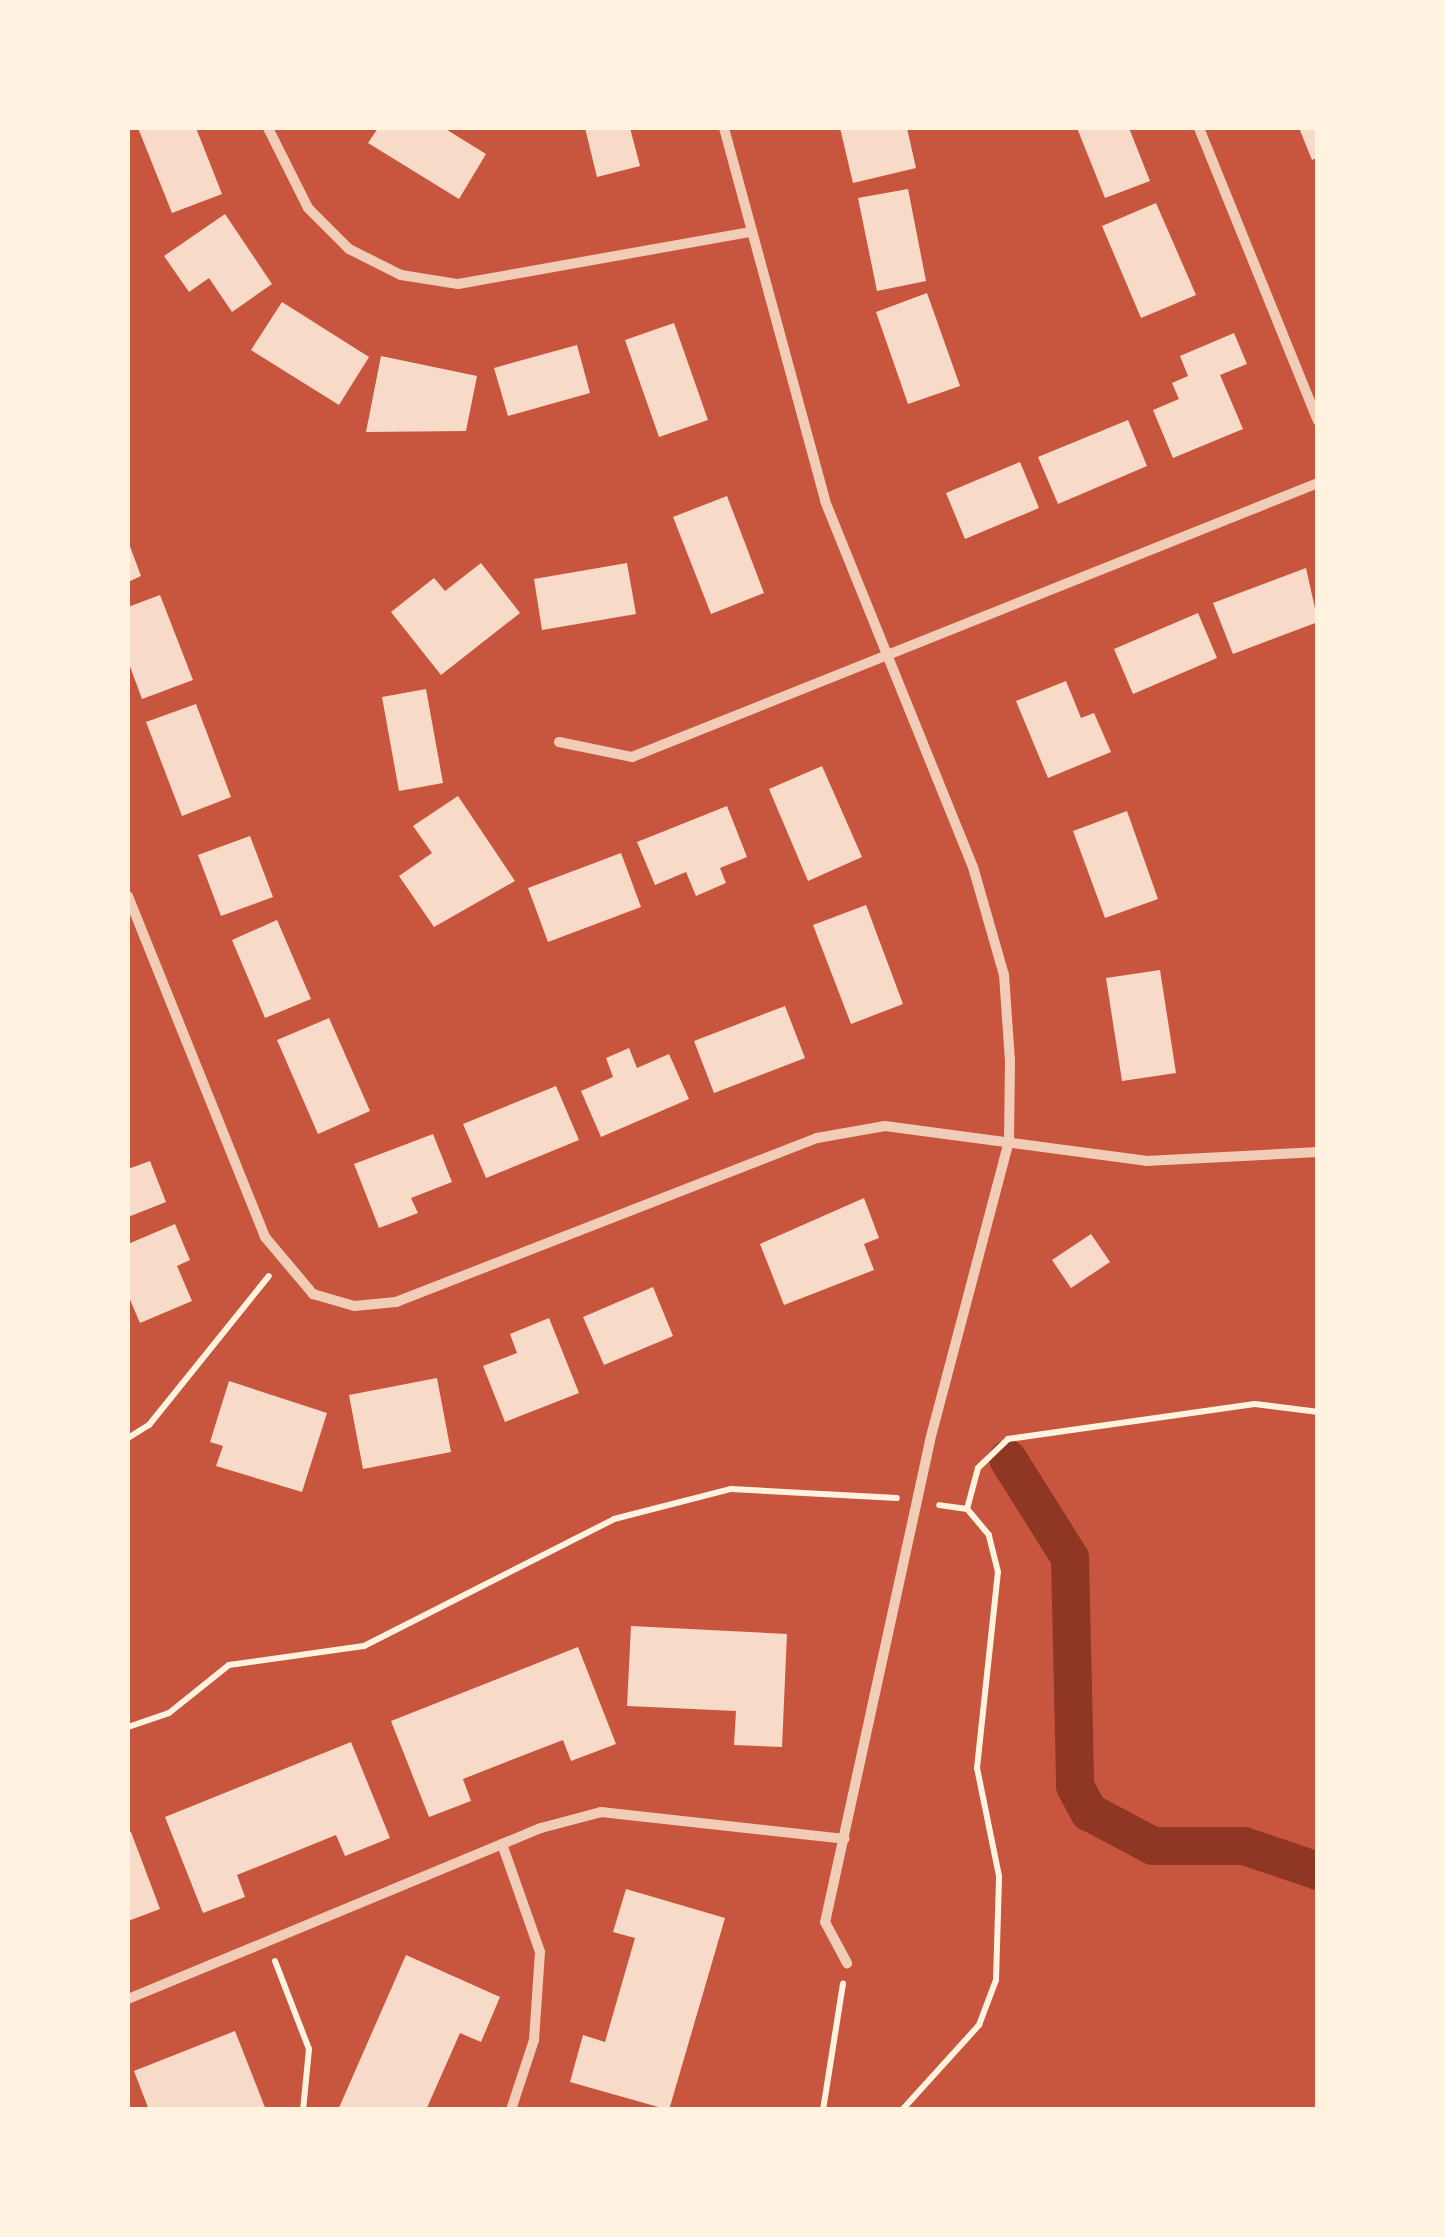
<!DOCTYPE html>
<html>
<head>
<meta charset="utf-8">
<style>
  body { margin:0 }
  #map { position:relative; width:1445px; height:2237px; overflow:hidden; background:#c8553d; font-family:Arial,sans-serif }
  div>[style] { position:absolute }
  .canal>* { height:38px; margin:-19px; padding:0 19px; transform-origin:19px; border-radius:19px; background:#8f3625 }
  .building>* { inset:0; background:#f7dbc8 }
  .path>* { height:6px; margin:-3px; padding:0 3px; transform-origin:3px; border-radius:3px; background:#fff3e0 }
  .minor>* { height:10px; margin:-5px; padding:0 5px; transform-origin:5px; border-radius:5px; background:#f1ccb7 }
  span { translate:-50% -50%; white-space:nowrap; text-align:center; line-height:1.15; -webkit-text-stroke:10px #fff3e0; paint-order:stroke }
  .frame { position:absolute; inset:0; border:130px solid #fff3e0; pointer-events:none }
</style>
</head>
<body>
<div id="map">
  <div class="canal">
    <i style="left:1008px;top:1459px;width:117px;rotate:57.9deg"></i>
    <i style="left:1070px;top:1558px;width:228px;rotate:88.7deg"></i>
    <i style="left:1075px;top:1786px;width:30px;rotate:62deg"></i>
    <i style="left:1089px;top:1812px;width:72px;rotate:28deg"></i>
    <i style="left:1153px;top:1846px;width:91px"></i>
    <i style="left:1244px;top:1846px;width:78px;rotate:18.7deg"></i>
  </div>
  <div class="building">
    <i style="clip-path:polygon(138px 128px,196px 128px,222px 194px,172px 213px)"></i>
    <i style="clip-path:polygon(378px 128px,444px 128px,486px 154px,459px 199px,368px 143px)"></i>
    <i style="clip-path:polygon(585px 128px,630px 128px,640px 166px,597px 177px)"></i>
    <i style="clip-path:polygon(840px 128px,907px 128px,916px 168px,853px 183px)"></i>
    <i style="clip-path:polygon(1077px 128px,1129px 128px,1150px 181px,1105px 198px)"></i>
    <i style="clip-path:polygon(1299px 128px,1318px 128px,1318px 157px,1312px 160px)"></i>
    <i style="clip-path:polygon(908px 189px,926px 281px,877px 291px,858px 198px)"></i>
    <i style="clip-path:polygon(1156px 203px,1196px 295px,1141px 318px,1102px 226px)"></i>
    <i style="clip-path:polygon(225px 214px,272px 284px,232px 312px,209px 278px,189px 292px,164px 256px)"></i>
    <i style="clip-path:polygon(927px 293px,960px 386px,908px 404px,876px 312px)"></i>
    <i style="clip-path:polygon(282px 302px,369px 357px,339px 405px,251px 350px)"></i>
    <i style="clip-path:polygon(674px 323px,708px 420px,659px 437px,625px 340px)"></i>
    <i style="clip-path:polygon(1234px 333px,1247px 364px,1220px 375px,1243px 429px,1173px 458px,1153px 410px,1179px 399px,1172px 383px,1188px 376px,1180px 356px)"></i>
    <i style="clip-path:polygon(577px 345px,590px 393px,508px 416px,494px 368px)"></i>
    <i style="clip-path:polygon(381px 356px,477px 376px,466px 431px,366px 432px)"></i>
    <i style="clip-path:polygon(1128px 420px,1147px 466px,1058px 504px,1038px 457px)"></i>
    <i style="clip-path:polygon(1020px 462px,1039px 508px,965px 539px,946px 493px)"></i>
    <i style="clip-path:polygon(727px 496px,764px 593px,711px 614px,673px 517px)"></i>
    <i style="clip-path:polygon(128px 541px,141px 576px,128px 582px)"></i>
    <i style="clip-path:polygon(481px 563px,520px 613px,441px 675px,391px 612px,434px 578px,445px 591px)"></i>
    <i style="clip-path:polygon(627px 563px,636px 614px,542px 630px,534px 579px)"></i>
    <i style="clip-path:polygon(1306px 568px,1318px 622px,1233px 654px,1213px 603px)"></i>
    <i style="clip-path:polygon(160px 595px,193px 680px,142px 699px,128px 661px,128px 607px)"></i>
    <i style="clip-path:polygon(1198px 613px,1217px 658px,1133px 694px,1114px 649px)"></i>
    <i style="clip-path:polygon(1066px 681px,1081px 718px,1094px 713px,1111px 752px,1048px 778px,1016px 701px)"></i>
    <i style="clip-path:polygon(426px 689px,443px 783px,399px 791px,382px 697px)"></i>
    <i style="clip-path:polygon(196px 704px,231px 797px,182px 816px,146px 722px)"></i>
    <i style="clip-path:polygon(822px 766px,862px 857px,808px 881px,769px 789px)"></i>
    <i style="clip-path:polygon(458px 796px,515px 881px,434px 927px,399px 876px,432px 853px,413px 826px)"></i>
    <i style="clip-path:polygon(727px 806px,747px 857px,720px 868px,726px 883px,696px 896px,686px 872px,655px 885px,637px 842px)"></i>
    <i style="clip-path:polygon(1127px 811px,1158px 899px,1105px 918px,1073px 831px)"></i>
    <i style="clip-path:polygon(250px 836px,273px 897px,221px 916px,198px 855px)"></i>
    <i style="clip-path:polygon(621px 853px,641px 907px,548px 942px,528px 888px)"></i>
    <i style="clip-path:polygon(866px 905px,903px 1004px,851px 1024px,813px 925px)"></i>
    <i style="clip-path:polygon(277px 920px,311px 999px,265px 1018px,232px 940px)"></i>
    <i style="clip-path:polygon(1160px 970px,1176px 1073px,1122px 1081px,1106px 978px)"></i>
    <i style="clip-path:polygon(785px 1006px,805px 1058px,714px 1093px,694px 1041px)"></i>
    <i style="clip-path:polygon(329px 1018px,370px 1111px,318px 1134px,277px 1040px)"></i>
    <i style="clip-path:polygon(629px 1048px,637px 1068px,669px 1054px,689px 1099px,601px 1137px,581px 1091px,613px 1077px,606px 1058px)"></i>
    <i style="clip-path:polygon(556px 1086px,579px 1140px,486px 1178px,463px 1124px)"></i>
    <i style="clip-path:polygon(433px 1134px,452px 1182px,411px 1198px,418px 1213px,379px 1228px,354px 1164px)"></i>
    <i style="clip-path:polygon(150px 1161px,166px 1202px,128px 1217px,128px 1169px)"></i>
    <i style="clip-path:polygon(864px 1198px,879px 1238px,864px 1244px,874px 1270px,784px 1305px,760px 1244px)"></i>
    <i style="clip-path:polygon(175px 1224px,190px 1260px,177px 1266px,192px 1301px,140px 1323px,128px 1295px,128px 1244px)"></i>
    <i style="clip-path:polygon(1091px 1234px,1110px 1262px,1071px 1288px,1052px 1260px)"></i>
    <i style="clip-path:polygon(653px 1287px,673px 1336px,604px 1365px,583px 1317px)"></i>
    <i style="clip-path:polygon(549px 1318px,579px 1393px,505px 1422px,483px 1366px,517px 1353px,510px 1334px)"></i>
    <i style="clip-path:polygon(437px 1378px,451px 1452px,363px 1469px,349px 1395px)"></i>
    <i style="clip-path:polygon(229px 1381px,327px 1413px,302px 1492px,216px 1466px,223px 1446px,210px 1442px)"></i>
    <i style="clip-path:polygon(631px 1626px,787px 1634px,782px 1747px,734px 1745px,736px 1711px,627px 1706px)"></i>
    <i style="clip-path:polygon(578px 1647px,616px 1744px,571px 1761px,563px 1740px,537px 1750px,463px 1779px,471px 1801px,429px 1817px,391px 1721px)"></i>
    <i style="clip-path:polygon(351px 1742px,390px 1838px,345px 1856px,336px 1835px,237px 1875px,245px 1897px,203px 1913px,165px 1817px)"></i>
    <i style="clip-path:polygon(131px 1832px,160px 1909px,128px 1921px,128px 1833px)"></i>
    <i style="clip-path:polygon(626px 1889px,725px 1918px,669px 2110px,570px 2082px,583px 2035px,605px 2042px,635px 1938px,613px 1932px)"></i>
    <i style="clip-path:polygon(406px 1955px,500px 1997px,481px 2042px,460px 2033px,426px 2110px,338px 2110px)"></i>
    <i style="clip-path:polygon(235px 2031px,266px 2110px,149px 2110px,134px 2071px)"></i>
  </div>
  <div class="path">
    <i style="left:128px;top:1438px;width:25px;rotate:-32deg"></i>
    <i style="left:149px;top:1425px;width:191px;rotate:-51.2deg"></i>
    <i style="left:967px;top:1509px;width:42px;rotate:-75deg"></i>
    <i style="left:978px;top:1468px;width:42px;rotate:-44deg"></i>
    <i style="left:1008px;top:1439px;width:249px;rotate:-8.1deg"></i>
    <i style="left:1255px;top:1404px;width:64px;rotate:7.2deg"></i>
    <i style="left:128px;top:1727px;width:43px;rotate:-18.9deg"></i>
    <i style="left:169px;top:1713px;width:77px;rotate:-38.7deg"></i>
    <i style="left:229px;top:1665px;width:136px;rotate:-8deg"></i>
    <i style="left:364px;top:1646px;width:280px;rotate:-26.9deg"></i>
    <i style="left:614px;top:1519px;width:121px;rotate:-14.4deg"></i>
    <i style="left:731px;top:1489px;width:166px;rotate:3.1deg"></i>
    <i style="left:275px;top:1961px;width:94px;rotate:68.9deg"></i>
    <i style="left:309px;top:2049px;width:61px;rotate:95.6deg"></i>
    <i style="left:823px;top:2110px;width:128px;rotate:-81deg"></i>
    <i style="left:902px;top:2110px;width:115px;rotate:-47.8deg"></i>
    <i style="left:979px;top:2025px;width:48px;rotate:-69.3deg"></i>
    <i style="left:996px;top:1980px;width:104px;rotate:-88.3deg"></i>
    <i style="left:999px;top:1876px;width:110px;rotate:-101.5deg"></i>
    <i style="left:977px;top:1768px;width:197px;rotate:-83.9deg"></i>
    <i style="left:998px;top:1572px;width:38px;rotate:-104deg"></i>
    <i style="left:989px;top:1535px;width:34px;rotate:-130deg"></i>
    <i style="left:967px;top:1509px;width:28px;rotate:-172deg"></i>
  </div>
  <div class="minor">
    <i style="left:268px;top:128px;width:89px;rotate:63.4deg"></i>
    <i style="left:308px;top:208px;width:58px;rotate:45deg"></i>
    <i style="left:349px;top:249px;width:58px;rotate:26.6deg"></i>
    <i style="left:401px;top:275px;width:58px;rotate:9deg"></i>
    <i style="left:458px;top:284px;width:296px;rotate:-10.1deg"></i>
    <i style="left:724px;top:128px;width:386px;rotate:74.8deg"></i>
    <i style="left:825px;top:501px;width:395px;rotate:68deg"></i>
    <i style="left:973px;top:867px;width:112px;rotate:74deg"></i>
    <i style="left:1004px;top:975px;width:85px;rotate:86deg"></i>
    <i style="left:1010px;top:1060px;width:81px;rotate:90.7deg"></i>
    <i style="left:1009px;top:1141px;width:310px;rotate:104.8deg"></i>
    <i style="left:930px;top:1441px;width:492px;rotate:102.3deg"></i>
    <i style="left:825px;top:1922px;width:47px;rotate:61.8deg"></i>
    <i style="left:1199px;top:128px;width:316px;rotate:67.9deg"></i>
    <i style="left:559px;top:742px;width:75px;rotate:11.6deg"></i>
    <i style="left:632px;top:757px;width:739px;rotate:-21.77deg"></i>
    <i style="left:128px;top:896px;width:367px;rotate:68.1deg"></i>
    <i style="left:265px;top:1237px;width:75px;rotate:49.9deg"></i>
    <i style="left:313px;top:1294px;width:43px;rotate:16.3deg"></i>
    <i style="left:354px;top:1306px;width:42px;rotate:-5.4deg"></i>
    <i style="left:396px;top:1302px;width:452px;rotate:-21.3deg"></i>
    <i style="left:817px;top:1138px;width:69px;rotate:-10deg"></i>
    <i style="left:885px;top:1126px;width:263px;rotate:7.6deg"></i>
    <i style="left:1146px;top:1161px;width:172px;rotate:-3deg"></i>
    <i style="left:502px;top:1844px;width:114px;rotate:70.6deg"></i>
    <i style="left:540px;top:1952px;width:88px;rotate:93.9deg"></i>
    <i style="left:534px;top:2040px;width:74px;rotate:108.2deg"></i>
    <i style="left:128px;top:1999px;width:447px;rotate:-22.5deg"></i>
    <i style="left:541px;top:1828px;width:62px;rotate:-14.9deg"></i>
    <i style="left:601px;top:1812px;width:245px;rotate:6.3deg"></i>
  </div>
  <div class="frame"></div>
</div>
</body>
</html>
